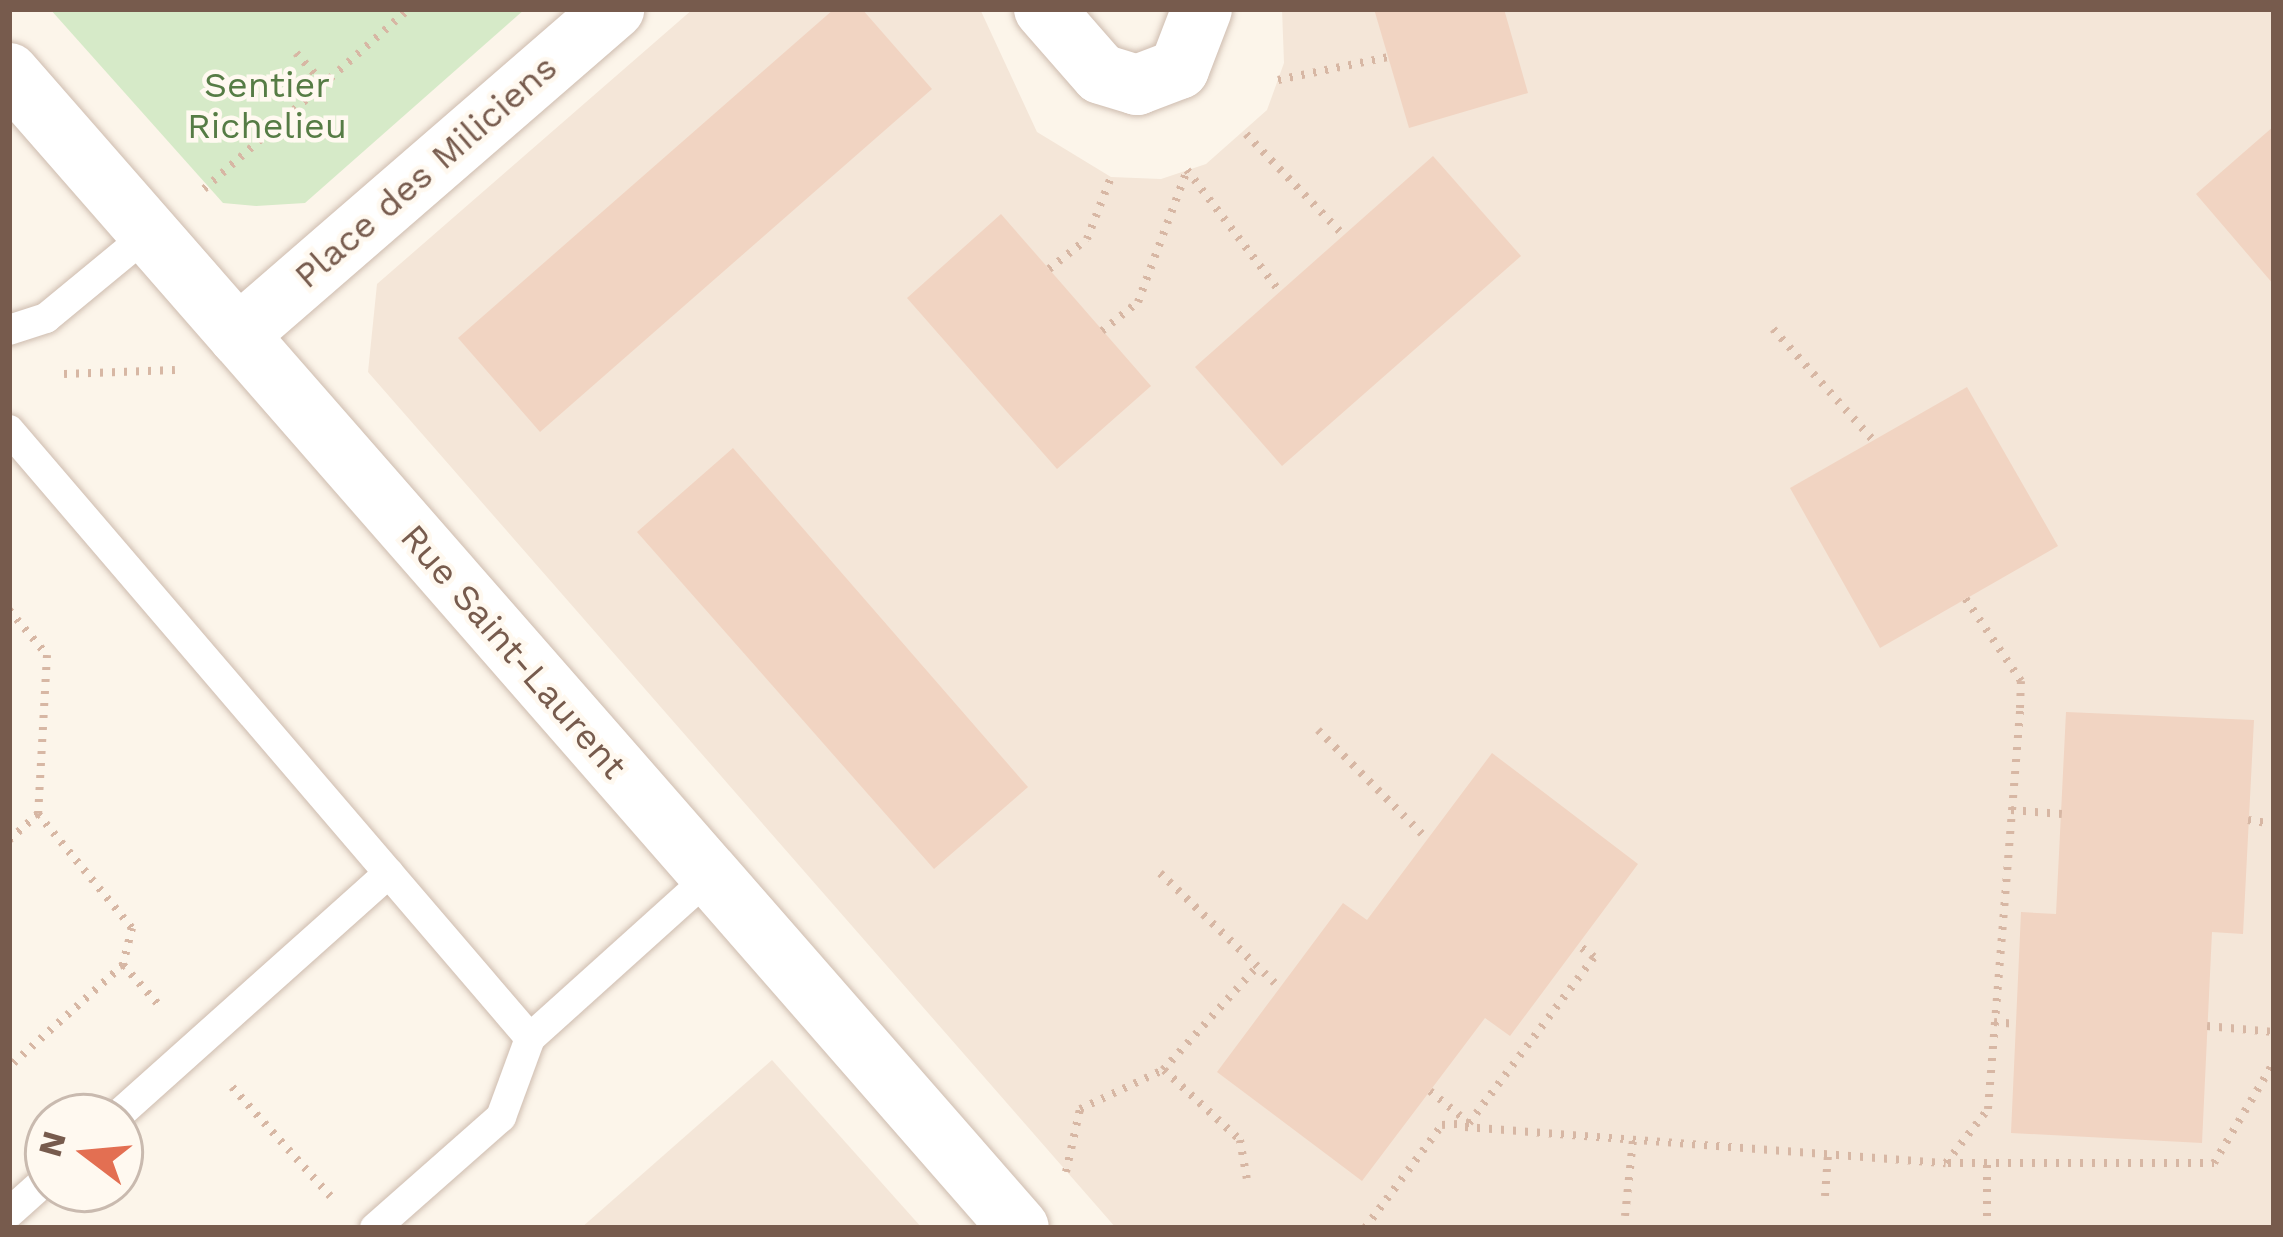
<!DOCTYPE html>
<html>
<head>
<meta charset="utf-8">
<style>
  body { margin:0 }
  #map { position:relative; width:2283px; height:1237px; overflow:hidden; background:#fcf5ea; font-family:"Work Sans",sans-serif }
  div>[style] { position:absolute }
  .residential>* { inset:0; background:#f4e6d8 }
  .green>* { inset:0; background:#d6eac8 }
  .building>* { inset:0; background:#f1d4c2 }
  .path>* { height:8px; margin-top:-4px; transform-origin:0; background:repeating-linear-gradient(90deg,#d7b7a4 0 3px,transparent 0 12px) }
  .roads { filter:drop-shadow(0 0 3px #cebcaf) drop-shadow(0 0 3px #cebcaf) }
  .lane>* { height:30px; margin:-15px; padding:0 15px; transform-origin:15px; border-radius:15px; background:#fff }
  .street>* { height:60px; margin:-30px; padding:0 30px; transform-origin:30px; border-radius:30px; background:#fff }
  span { translate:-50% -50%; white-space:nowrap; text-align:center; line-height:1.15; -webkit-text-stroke:9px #fff9f0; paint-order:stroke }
  .park-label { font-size:36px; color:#567c45 }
  .street-label { font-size:36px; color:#775b4d }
  .frame { position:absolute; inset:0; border:12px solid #775b4d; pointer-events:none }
  .north { position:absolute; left:24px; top:1093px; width:120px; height:120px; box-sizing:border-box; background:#fff9f0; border:3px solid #c9baaf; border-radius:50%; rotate:286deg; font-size:33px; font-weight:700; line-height:48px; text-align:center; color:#775b4d }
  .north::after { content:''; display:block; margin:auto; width:42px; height:54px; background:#e36f52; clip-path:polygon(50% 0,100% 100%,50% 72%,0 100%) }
</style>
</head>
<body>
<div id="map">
  <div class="residential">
    <i style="clip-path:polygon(693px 9px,980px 9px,1037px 132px,1111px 177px,1161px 179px,1206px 164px,1267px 110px,1284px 63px,1282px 9px,2274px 9px,2274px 1228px,1116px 1228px,368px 372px,377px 284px)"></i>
    <i style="clip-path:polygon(772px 1060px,922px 1228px,581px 1228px)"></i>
  </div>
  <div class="green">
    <i style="clip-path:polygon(50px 9px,525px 9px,305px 203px,256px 206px,223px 203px)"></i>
  </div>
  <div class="building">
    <i style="clip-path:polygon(834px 9px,862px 9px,932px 89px,540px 432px,458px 338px)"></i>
    <i style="clip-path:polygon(1374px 9px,1504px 9px,1528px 93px,1409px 128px)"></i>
    <i style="clip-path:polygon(2274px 126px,2274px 285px,2196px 194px)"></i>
    <i style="clip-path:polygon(1433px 156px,1521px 256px,1282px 466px,1195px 367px)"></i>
    <i style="clip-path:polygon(1001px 214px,1151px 386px,1057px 469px,907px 298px)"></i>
    <i style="clip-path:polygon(1967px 387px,2058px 546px,1880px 648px,1790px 488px)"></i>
    <i style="clip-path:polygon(733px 448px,1028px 787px,934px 869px,637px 532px)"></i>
    <i style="clip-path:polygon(2066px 712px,2254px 720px,2243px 934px,2212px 932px,2202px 1143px,2011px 1133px,2021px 912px,2056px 914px)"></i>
    <i style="clip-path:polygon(1492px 753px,1638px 864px,1510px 1036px,1485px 1018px,1362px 1181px,1217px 1072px,1343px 903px,1367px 920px)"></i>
  </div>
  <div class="path">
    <i style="left:296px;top:53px;width:42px;rotate:47.9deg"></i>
    <i style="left:1278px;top:80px;width:112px;rotate:-11.8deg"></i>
    <i style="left:1246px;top:134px;width:141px;rotate:46.1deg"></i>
    <i style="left:1187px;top:170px;width:153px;rotate:52.7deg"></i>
    <i style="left:204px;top:189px;width:273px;rotate:-41.3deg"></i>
    <i style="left:1049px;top:269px;width:48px;rotate:-38.3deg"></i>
    <i style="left:1087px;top:239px;width:66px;rotate:-68.8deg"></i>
    <i style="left:1773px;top:329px;width:149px;rotate:48deg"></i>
    <i style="left:1102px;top:331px;width:46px;rotate:-38.9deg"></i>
    <i style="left:1138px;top:302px;width:141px;rotate:-69.6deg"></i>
    <i style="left:64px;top:374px;width:111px;rotate:-2.1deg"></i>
    <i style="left:9px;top:610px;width:59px;rotate:49.8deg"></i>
    <i style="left:47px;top:655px;width:159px;rotate:93.2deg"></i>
    <i style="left:38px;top:814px;width:148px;rotate:50.5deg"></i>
    <i style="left:132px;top:928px;width:38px;rotate:104deg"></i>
    <i style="left:123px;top:965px;width:153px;rotate:138.2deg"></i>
    <i style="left:1318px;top:730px;width:154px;rotate:45deg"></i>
    <i style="left:2011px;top:810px;width:51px;rotate:4.5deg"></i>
    <i style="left:2248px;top:820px;width:26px;rotate:9deg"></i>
    <i style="left:9px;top:840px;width:39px;rotate:-42deg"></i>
    <i style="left:1160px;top:873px;width:166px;rotate:43.8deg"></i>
    <i style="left:123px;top:965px;width:52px;rotate:48.1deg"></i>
    <i style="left:1994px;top:1022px;width:22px;rotate:5deg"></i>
    <i style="left:2207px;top:1026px;width:67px;rotate:5.1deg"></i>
    <i style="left:1164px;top:1070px;width:103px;rotate:42.6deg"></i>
    <i style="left:1240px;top:1140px;width:39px;rotate:80deg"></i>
    <i style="left:232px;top:1087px;width:147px;rotate:48deg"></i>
    <i style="left:1430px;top:1091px;width:50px;rotate:39.4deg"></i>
    <i style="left:1465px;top:1127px;width:482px;rotate:4.3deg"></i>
    <i style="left:1946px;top:1163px;width:68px;rotate:-52.1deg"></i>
    <i style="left:1988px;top:1109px;width:402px;rotate:-85.4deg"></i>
    <i style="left:2020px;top:708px;width:27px;rotate:-88deg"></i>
    <i style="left:2021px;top:681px;width:100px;rotate:-124deg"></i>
    <i style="left:1948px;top:1163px;width:266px"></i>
    <i style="left:2214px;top:1163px;width:117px;rotate:-59.3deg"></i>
    <i style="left:1066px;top:1172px;width:65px;rotate:-77.5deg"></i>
    <i style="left:1080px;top:1109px;width:92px;rotate:-25.2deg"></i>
    <i style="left:1163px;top:1070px;width:137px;rotate:-47.7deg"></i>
    <i style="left:1825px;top:1196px;width:42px;rotate:-85.9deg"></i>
    <i style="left:1625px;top:1216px;width:76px;rotate:-84deg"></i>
    <i style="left:1365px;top:1228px;width:129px;rotate:-53.2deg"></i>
    <i style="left:1442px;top:1125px;width:27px;rotate:-4deg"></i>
    <i style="left:1469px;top:1123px;width:208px;rotate:-53deg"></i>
    <i style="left:1594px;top:957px;width:20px;rotate:-143deg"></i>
    <i style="left:1987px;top:1228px;width:64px;rotate:-90deg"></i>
  </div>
  <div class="roads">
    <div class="lane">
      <i style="left:9px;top:330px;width:39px;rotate:-18deg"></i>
      <i style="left:46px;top:318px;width:134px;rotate:-39.5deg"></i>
      <i style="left:9px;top:430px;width:801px;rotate:49.41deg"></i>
      <i style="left:530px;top:1038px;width:239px;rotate:-42deg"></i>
      <i style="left:116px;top:1117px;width:366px;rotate:-41.8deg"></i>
      <i style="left:9px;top:1213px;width:52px;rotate:-41.9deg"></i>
      <i style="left:375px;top:1228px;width:168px;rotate:-41.4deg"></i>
      <i style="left:501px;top:1117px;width:84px;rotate:-69.8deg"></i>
    </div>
    <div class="street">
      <i style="left:1044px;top:9px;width:86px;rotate:48.8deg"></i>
      <i style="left:1101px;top:74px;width:38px;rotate:17deg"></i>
      <i style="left:1137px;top:85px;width:45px;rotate:-20.9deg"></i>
      <i style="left:1179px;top:69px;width:64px;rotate:-69deg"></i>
      <i style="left:9px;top:73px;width:1534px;rotate:48.83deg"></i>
      <i style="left:238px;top:335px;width:498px;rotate:-40.9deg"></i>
    </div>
  </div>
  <div class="park-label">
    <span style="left:267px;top:106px">Sentier<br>Richelieu</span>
  </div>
  <div class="street-label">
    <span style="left:426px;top:172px;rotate:-41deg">Place des Miliciens</span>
    <span style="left:513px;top:652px;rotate:49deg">Rue Saint-Laurent</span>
  </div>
  <div class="frame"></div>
  <div class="north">N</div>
</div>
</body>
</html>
